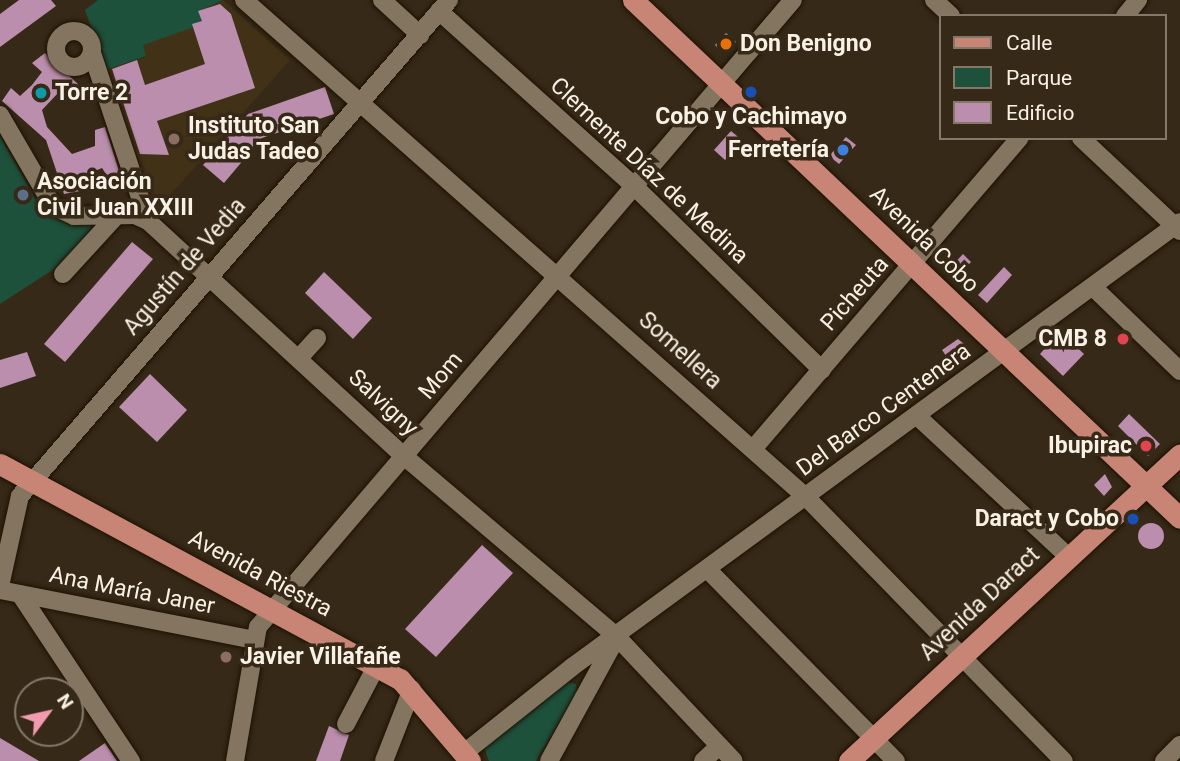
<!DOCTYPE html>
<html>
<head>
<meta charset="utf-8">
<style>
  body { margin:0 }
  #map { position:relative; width:1180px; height:761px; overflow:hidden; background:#362917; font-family:Roboto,sans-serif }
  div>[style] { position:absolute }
  .built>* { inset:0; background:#413117 }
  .green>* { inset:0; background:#1d513c }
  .building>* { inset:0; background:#ba8eac }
  .round { border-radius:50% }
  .roads { filter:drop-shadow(0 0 2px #1d1202) drop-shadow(0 0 2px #1d1202) }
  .minor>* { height:18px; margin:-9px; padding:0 9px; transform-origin:9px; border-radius:9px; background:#847560 }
  .minor>.ring { margin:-9px; padding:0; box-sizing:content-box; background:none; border:18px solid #847560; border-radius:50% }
  .major>* { height:21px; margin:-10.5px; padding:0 10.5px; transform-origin:10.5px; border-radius:10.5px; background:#c88576 }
  .dots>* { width:19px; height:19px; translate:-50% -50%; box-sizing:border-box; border:4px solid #362917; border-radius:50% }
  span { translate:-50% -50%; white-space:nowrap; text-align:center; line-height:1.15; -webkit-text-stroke:7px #362917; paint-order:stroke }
  .poi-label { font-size:23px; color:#f9f1e5; font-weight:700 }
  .left { translate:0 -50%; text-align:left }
  .right { translate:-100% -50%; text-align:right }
  .street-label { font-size:23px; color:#f9f1e5 }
  .legend { position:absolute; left:939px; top:14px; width:228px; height:126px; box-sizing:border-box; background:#362917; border:2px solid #847969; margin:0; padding:9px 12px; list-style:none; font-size:21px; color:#f9f1e5 }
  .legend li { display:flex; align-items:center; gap:14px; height:35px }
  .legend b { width:35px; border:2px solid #847969 }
  .north { position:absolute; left:14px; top:677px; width:70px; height:70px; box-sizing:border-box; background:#362917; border:2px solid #847969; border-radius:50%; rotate:57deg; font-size:19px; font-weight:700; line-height:28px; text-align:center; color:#f9f1e5 }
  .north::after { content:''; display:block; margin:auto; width:24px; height:32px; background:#f29ab0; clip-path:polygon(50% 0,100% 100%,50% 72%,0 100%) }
</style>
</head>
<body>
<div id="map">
  <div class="built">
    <i style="clip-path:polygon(223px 0,290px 60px,155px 212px,106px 70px,146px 57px,142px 45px,202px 24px,198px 11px)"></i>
  </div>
  <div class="green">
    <i style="clip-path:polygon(98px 0,223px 0,199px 11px,203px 24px,143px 45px,146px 56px,106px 70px,85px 10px)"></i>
    <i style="clip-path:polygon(0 136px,42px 211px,73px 221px,100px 220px,57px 267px,0 304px)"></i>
    <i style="clip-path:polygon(566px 682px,576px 684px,577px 692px,536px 761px,489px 761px,484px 748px)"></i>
  </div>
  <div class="building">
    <i style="clip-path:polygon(19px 0,51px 0,56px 6px,0 47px,0 14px)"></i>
    <i style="clip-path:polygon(220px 4px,231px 14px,255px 88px,157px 121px,169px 155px,140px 154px,112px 69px,137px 60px,145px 85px,205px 64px,192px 24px,202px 21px,198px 11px)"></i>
    <i style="clip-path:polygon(726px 33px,736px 42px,722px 52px,715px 45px)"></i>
    <i style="clip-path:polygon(45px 53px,81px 87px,72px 98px,59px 92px,42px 110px,47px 127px,72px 154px,95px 146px,95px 130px,105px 127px,121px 177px,110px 180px,102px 168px,76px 179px,80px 191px,64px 194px,46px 140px,2px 101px,11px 88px,20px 96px,32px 85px,42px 72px,32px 63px)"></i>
    <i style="clip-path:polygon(325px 87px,334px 114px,262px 138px,224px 183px,203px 165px,248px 114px)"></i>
    <i style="clip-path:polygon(731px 131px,743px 141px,725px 160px,714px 150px)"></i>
    <i style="clip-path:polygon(846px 137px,856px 145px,839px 164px,829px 156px)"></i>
    <i style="clip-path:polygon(132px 242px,153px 259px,65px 362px,44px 344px)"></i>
    <i style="clip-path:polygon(963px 254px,971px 262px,957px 277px,948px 270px)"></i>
    <i style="clip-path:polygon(876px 260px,883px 266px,877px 284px,865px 273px)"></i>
    <i style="clip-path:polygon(1004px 267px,1012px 275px,987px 303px,978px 295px)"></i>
    <i style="clip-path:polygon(324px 272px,372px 318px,353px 339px,305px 293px)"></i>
    <i style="clip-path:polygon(1060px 331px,1084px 354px,1063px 376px,1040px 354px)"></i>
    <i style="clip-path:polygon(958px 339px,970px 349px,969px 359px,955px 369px,942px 350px)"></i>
    <i style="clip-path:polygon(27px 352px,36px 376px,0 388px,0 360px)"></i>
    <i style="clip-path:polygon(150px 374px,187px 410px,157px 442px,119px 407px)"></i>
    <i style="clip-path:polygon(1129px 414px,1160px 444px,1148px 456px,1118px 426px)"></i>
    <i style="clip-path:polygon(1105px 474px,1112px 487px,1104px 496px,1094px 485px)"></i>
    <i class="round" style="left:1138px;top:523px;width:26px;height:26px"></i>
    <i style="clip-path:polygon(482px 545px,513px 573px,436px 657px,405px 629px)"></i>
    <i style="clip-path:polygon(329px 726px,349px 735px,340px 761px,316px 761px)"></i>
    <i style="clip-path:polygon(0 738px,39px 761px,0 761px)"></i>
    <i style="clip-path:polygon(105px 743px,117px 761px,79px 761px)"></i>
  </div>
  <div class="roads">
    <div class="minor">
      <i style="left:244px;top:0;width:750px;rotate:41.49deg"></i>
      <i style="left:806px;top:497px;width:369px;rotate:45.7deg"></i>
      <i style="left:382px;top:0;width:52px;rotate:42.6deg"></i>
      <i style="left:934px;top:0;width:23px;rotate:43deg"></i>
      <i style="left:439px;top:11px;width:262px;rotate:41.9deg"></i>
      <i style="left:634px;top:186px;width:263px;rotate:44.4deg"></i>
      <i style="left:1125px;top:16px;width:21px;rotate:-51deg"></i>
      <i class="ring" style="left:56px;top:31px;width:18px;height:18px"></i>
      <i style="left:92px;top:53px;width:177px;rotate:71.6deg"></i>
      <i style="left:0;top:115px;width:105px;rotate:59.8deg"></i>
      <i style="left:53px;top:206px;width:23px;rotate:25deg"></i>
      <i style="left:74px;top:216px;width:61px;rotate:-0.9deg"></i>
      <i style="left:135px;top:215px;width:14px;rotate:25deg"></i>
      <i style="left:148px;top:221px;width:349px;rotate:42.6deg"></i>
      <i style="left:405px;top:457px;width:278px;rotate:40.3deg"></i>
      <i style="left:617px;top:637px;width:170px;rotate:46.7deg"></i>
      <i style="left:1081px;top:138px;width:136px;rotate:43.2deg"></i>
      <i style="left:63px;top:274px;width:81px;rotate:-47.5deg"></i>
      <i style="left:1093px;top:287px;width:121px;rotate:44deg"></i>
      <i style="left:299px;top:358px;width:27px;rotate:-48deg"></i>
      <i style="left:917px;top:416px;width:209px;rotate:42.9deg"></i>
      <i style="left:753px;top:449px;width:410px;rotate:-49.4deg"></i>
      <i style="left:708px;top:570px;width:268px;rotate:45.5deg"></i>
      <i style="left:0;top:586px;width:92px;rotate:-77.5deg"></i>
      <i style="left:20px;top:496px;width:656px;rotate:-49.14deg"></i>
      <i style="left:0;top:590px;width:260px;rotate:11.1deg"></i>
      <i style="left:20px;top:594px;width:201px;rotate:56.4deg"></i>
      <i style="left:346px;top:724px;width:67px;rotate:-62.3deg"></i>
      <i style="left:464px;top:753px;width:138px;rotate:-38.5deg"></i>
      <i style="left:572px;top:667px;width:753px;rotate:-36.2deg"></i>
      <i style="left:235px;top:761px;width:136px;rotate:-80.3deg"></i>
      <i style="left:258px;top:627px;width:824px;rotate:-49.53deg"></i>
      <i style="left:384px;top:761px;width:77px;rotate:-68.7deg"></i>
      <i style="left:549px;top:761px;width:141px;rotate:-61.3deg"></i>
      <i style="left:703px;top:761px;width:22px;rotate:-43deg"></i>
      <i style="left:1164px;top:761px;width:23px;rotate:-45deg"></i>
    </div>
    <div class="major">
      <i style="left:633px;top:0;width:753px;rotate:43.44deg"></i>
      <i style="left:0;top:464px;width:454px;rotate:28.3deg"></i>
      <i style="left:400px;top:679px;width:108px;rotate:49.5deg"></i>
      <i style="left:849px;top:761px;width:451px;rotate:-42.8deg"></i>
    </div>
  </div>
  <div class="dots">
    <i style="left:726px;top:44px;background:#e8710a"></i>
    <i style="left:751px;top:92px;background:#1a4fb4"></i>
    <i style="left:41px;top:93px;background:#0f9aa8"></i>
    <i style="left:174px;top:139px;background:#8d6e63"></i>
    <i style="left:843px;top:150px;background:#3f7fe0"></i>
    <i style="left:23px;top:195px;background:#5c6f8a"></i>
    <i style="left:1123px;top:339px;background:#e0444e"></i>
    <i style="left:1146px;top:446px;background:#e0444e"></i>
    <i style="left:1133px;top:519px;background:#1a4fb4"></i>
    <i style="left:226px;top:657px;background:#8d6e63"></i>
  </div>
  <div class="poi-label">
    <span class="left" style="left:740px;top:44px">Don Benigno</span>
    <span class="left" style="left:55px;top:93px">Torre 2</span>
    <span style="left:751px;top:117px">Cobo y Cachimayo</span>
    <span class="left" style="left:188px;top:139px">Instituto San<br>Judas Tadeo</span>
    <span class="right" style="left:829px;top:150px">Ferretería</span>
    <span class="left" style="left:37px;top:195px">Asociación<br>Civil Juan XXIII</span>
    <span class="right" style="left:1107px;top:339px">CMB 8</span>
    <span class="right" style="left:1132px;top:446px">Ibupirac</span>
    <span class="right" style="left:1119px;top:519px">Daract y Cobo</span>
    <span class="left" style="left:240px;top:657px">Javier Villafañe</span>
  </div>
  <div class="street-label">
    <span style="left:649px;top:171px;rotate:43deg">Clemente Díaz de Medina</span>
    <span style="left:924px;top:240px;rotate:44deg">Avenida Cobo</span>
    <span style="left:185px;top:267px;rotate:-49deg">Agustín de Vedia</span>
    <span style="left:855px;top:294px;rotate:-49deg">Picheuta</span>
    <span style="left:680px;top:351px;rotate:42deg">Somellera</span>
    <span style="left:441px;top:376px;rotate:-50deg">Mom</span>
    <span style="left:383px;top:403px;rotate:43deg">Salvigny</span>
    <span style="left:884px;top:410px;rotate:-36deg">Del Barco Centenera</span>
    <span style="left:260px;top:574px;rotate:28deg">Avenida Riestra</span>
    <span style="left:132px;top:591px;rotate:11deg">Ana María Janer</span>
    <span style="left:980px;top:604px;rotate:-43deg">Avenida Daract</span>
  </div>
  <ul class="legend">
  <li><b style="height:9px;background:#c88576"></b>Calle</li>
  <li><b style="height:19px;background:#1d513c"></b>Parque</li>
  <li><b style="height:19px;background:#ba8eac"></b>Edificio</li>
  </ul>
  <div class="north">N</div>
</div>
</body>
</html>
